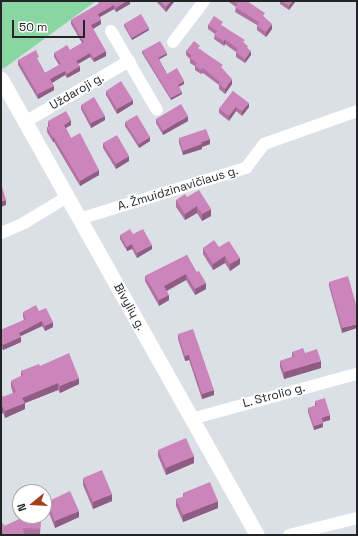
<!DOCTYPE html>
<html>
<head>
<meta charset="utf-8">
<style>
  body { margin:0 }
  #map { position:relative; width:358px; height:536px; overflow:hidden; background:#dae0e6; font-family:"Space Grotesk",sans-serif }
  div>[style] { position:absolute }
  .green>* { inset:0; background:#8ad6a3 }
  .minor>* { height:12px; margin:-6px; padding:0 6px; transform-origin:6px; border-radius:6px; background:#fff }
  .tertiary>* { height:15px; margin:-7.5px; padding:0 7.5px; transform-origin:7.5px; border-radius:7.5px; background:#fff }
  .wall>* { inset:0; background:#af72a1 }
  .shaded-wall>* { inset:0; background:#8f5d83 }
  .building>* { inset:0; background:#cc85bb }
  span { translate:-50% -50%; white-space:nowrap; text-align:center; line-height:1.15; -webkit-text-stroke:3px #fff; paint-order:stroke }
  .street-label { font-size:12px; color:#222426 }
  .frame { position:absolute; inset:0; border:2px solid #222426; pointer-events:none }
  .north { position:absolute; left:12px; top:484px; width:40px; height:40px; box-sizing:border-box; background:#fff; border:1px solid #a7a7a8; border-radius:50%; rotate:252deg; font-size:11px; font-weight:700; line-height:16px; text-align:center; color:#222426 }
  .north::after { content:''; display:block; margin:auto; width:14px; height:18px; background:#a63f1b; clip-path:polygon(50% 0,100% 100%,50% 72%,0 100%) }
  .scale { position:absolute; left:12px; top:20px; width:73px; height:18px; box-sizing:border-box; border:2px solid #222426; border-top:0; padding-left:5px; font-size:12px; line-height:14px; white-space:nowrap; color:#222426; -webkit-text-stroke:3px #fff; paint-order:stroke }
</style>
</head>
<body>
<div id="map">
  <div class="green">
    <i style="clip-path:polygon(1px 1px,96px 1px,3px 69px,1px 65px)"></i>
  </div>
  <div class="minor">
    <i style="left:111px;top:31px;width:91px;rotate:59.8deg"></i>
    <i style="left:173px;top:42px;width:51px;rotate:-52.9deg"></i>
    <i style="left:25px;top:122px;width:121px;rotate:-30.4deg"></i>
    <i style="left:79px;top:219px;width:175px;rotate:-17deg"></i>
    <i style="left:246px;top:168px;width:30px;rotate:-53deg"></i>
    <i style="left:264px;top:144px;width:99px;rotate:-19.5deg"></i>
    <i style="left:1px;top:233px;width:25px;rotate:-23deg"></i>
    <i style="left:24px;top:223px;width:50px;rotate:-31.2deg"></i>
    <i style="left:191px;top:419px;width:172px;rotate:-15.2deg"></i>
    <i style="left:289px;top:535px;width:70px;rotate:-14deg"></i>
  </div>
  <div class="tertiary">
    <i style="left:1px;top:79px;width:523px;rotate:60.69deg"></i>
  </div>
  <div class="wall">
    <i style="clip-path:polygon(98px 1px,130px 1px,130px 4px,116px 12px,114px 9px,100px 17px,101px 24px,93px 29px,106px 56px,94px 62px,90px 57px,78px 64px,80px 71px,67px 78px,65px 75px,52px 83px,54px 90px,38px 99px,18px 65px,18px 60px,39px 62px,45px 73px,59px 65px,54px 57px,54px 53px,70px 50px,82px 43px,71px 24px,71px 20px,99px 4px)"></i>
    <i style="clip-path:polygon(156px 1px,174px 1px,174px 2px,166px 12px)"></i>
    <i style="clip-path:polygon(229px 1px,247px 1px,265px 18px,272px 29px,266px 37px,257px 30px,257px 25px,235px 12px,236px 7px,229px 2px)"></i>
    <i style="clip-path:polygon(280px 1px,295px 1px,295px 2px,289px 10px,280px 4px)"></i>
    <i style="clip-path:polygon(124px 24px,149px 30px,132px 40px,124px 26px)"></i>
    <i style="clip-path:polygon(208px 25px,223px 26px,245px 44px,248px 49px,251px 55px,245px 63px,236px 57px,236px 52px,225px 44px,224px 46px,214px 39px,215px 34px,208px 29px)"></i>
    <i style="clip-path:polygon(200px 49px,223px 69px,232px 84px,225px 94px,219px 89px,219px 85px,203px 73px,201px 74px,195px 70px,195px 66px,190px 63px,190px 59px,186px 55px,186px 51px)"></i>
    <i style="clip-path:polygon(142px 51px,167px 55px,159px 59px,167px 74px,184px 84px,179px 87px,182px 94px,171px 100px,142px 53px)"></i>
    <i style="clip-path:polygon(106px 91px,133px 104px,117px 114px,106px 95px)"></i>
    <i style="clip-path:polygon(233px 91px,249px 107px,242px 116px,236px 111px,229px 121px,219px 113px,219px 109px)"></i>
    <i style="clip-path:polygon(81px 105px,105px 120px,91px 128px,81px 109px)"></i>
    <i style="clip-path:polygon(156px 119px,188px 121px,163px 135px,156px 123px)"></i>
    <i style="clip-path:polygon(48px 121px,71px 125px,66px 128px,71px 138px,99px 175px,80px 186px,54px 142px,53px 142px,47px 132px,47px 127px,48px 127px)"></i>
    <i style="clip-path:polygon(125px 122px,150px 141px,139px 148px,125px 126px)"></i>
    <i style="clip-path:polygon(179px 138px,210px 144px,202px 147px,202px 149px,183px 155px,179px 143px)"></i>
    <i style="clip-path:polygon(103px 143px,129px 161px,116px 169px,103px 148px)"></i>
    <i style="clip-path:polygon(187px 197px,211px 216px,202px 221px,197px 213px,185px 220px,176px 207px,176px 200px)"></i>
    <i style="clip-path:polygon(133px 234px,152px 249px,137px 258px,132px 249px,127px 251px,120px 239px,120px 235px)"></i>
    <i style="clip-path:polygon(219px 247px,240px 264px,230px 271px,225px 263px,213px 270px,203px 254px,203px 248px)"></i>
    <i style="clip-path:polygon(187px 255px,206px 289px,195px 295px,186px 280px,167px 291px,169px 300px,159px 306px,145px 281px,145px 276px)"></i>
    <i style="clip-path:polygon(329px 282px,357px 308px,342px 333px,329px 286px)"></i>
    <i style="clip-path:polygon(39px 311px,53px 327px,45px 331px,42px 326px,20px 336px,21px 342px,3px 350px,1px 347px,1px 330px,24px 320px,23px 317px,23px 312px)"></i>
    <i style="clip-path:polygon(178px 334px,214px 395px,202px 399px,189px 360px,185px 361px,178px 339px)"></i>
    <i style="clip-path:polygon(292px 352px,305px 353px,321px 368px,284px 379px,280px 367px,280px 361px,292px 357px)"></i>
    <i style="clip-path:polygon(40px 366px,79px 384px,60px 393px,58px 390px,25px 403px,25px 409px,5px 418px,3px 413px,1px 414px,3px 397px,13px 393px,11px 387px,11px 381px,21px 376px,21px 371px)"></i>
    <i style="clip-path:polygon(315px 401px,330px 420px,323px 422px,323px 427px,314px 430px,308px 412px,308px 408px,315px 406px)"></i>
    <i style="clip-path:polygon(158px 450px,194px 463px,166px 475px,158px 456px)"></i>
    <i style="clip-path:polygon(83px 478px,112px 501px,93px 509px,83px 485px)"></i>
    <i style="clip-path:polygon(183px 493px,218px 508px,183px 522px,176px 506px,176px 499px,183px 497px)"></i>
    <i style="clip-path:polygon(47px 502px,79px 517px,55px 528px,47px 508px)"></i>
    <i style="clip-path:polygon(41px 516px,40px 535px,24px 534px,24px 535px,4px 526px)"></i>
  </div>
  <div class="shaded-wall">
    <i style="clip-path:polygon(127px 1px,130px 1px,130px 4px,116px 12px,116px 8px)"></i>
    <i style="clip-path:polygon(171px 1px,174px 1px,174px 2px,166px 12px,166px 7px)"></i>
    <i style="clip-path:polygon(293px 1px,295px 1px,295px 2px,289px 10px,289px 6px)"></i>
    <i style="clip-path:polygon(114px 5px,114px 9px,98px 18px,98px 14px)"></i>
    <i style="clip-path:polygon(101px 20px,101px 24px,91px 30px,91px 25px)"></i>
    <i style="clip-path:polygon(272px 24px,272px 29px,266px 37px,266px 32px)"></i>
    <i style="clip-path:polygon(149px 28px,149px 30px,132px 40px,132px 38px)"></i>
    <i style="clip-path:polygon(225px 39px,225px 44px,224px 46px,224px 41px)"></i>
    <i style="clip-path:polygon(106px 51px,106px 56px,94px 62px,94px 58px)"></i>
    <i style="clip-path:polygon(251px 51px,251px 55px,245px 63px,245px 59px)"></i>
    <i style="clip-path:polygon(90px 53px,90px 57px,76px 65px,76px 61px)"></i>
    <i style="clip-path:polygon(167px 53px,167px 55px,158px 60px,158px 58px)"></i>
    <i style="clip-path:polygon(80px 66px,80px 71px,67px 78px,67px 74px)"></i>
    <i style="clip-path:polygon(65px 71px,65px 75px,50px 84px,50px 79px)"></i>
    <i style="clip-path:polygon(232px 79px,232px 84px,225px 94px,225px 89px)"></i>
    <i style="clip-path:polygon(184px 81px,184px 84px,178px 87px,178px 85px)"></i>
    <i style="clip-path:polygon(54px 86px,54px 90px,38px 99px,38px 94px)"></i>
    <i style="clip-path:polygon(182px 92px,182px 94px,171px 100px,171px 98px)"></i>
    <i style="clip-path:polygon(133px 100px,133px 104px,117px 114px,117px 109px)"></i>
    <i style="clip-path:polygon(249px 103px,249px 107px,242px 116px,242px 111px)"></i>
    <i style="clip-path:polygon(236px 107px,236px 111px,229px 121px,229px 116px)"></i>
    <i style="clip-path:polygon(105px 116px,105px 120px,91px 128px,91px 123px)"></i>
    <i style="clip-path:polygon(188px 116px,188px 121px,163px 135px,163px 131px)"></i>
    <i style="clip-path:polygon(71px 120px,71px 125px,64px 129px,64px 125px)"></i>
    <i style="clip-path:polygon(54px 137px,54px 142px,53px 142px,53px 138px)"></i>
    <i style="clip-path:polygon(150px 137px,150px 141px,139px 148px,139px 144px)"></i>
    <i style="clip-path:polygon(210px 139px,210px 144px,202px 147px,202px 149px,183px 155px,183px 151px,201px 142px)"></i>
    <i style="clip-path:polygon(129px 156px,129px 161px,116px 169px,116px 164px)"></i>
    <i style="clip-path:polygon(99px 170px,99px 175px,80px 186px,80px 181px)"></i>
    <i style="clip-path:polygon(6px 200px,6px 205px,1px 207px,1px 201px)"></i>
    <i style="clip-path:polygon(197px 206px,197px 213px,185px 220px,185px 214px)"></i>
    <i style="clip-path:polygon(211px 209px,211px 216px,202px 221px,202px 214px)"></i>
    <i style="clip-path:polygon(132px 244px,132px 249px,127px 251px,127px 247px)"></i>
    <i style="clip-path:polygon(152px 245px,152px 249px,137px 258px,137px 253px)"></i>
    <i style="clip-path:polygon(225px 256px,225px 263px,213px 270px,213px 264px)"></i>
    <i style="clip-path:polygon(240px 258px,240px 264px,230px 271px,230px 264px)"></i>
    <i style="clip-path:polygon(186px 274px,186px 280px,164px 292px,164px 286px)"></i>
    <i style="clip-path:polygon(206px 283px,206px 289px,195px 295px,195px 289px)"></i>
    <i style="clip-path:polygon(169px 295px,169px 300px,159px 306px,159px 300px)"></i>
    <i style="clip-path:polygon(42px 321px,42px 326px,19px 337px,19px 333px)"></i>
    <i style="clip-path:polygon(53px 322px,53px 327px,45px 331px,45px 326px)"></i>
    <i style="clip-path:polygon(357px 324px,357px 328px,342px 333px,342px 328px)"></i>
    <i style="clip-path:polygon(21px 337px,21px 342px,3px 350px,3px 345px)"></i>
    <i style="clip-path:polygon(189px 355px,189px 360px,185px 361px,185px 356px)"></i>
    <i style="clip-path:polygon(321px 361px,321px 368px,284px 379px,284px 372px)"></i>
    <i style="clip-path:polygon(79px 378px,79px 384px,60px 393px,60px 386px)"></i>
    <i style="clip-path:polygon(58px 383px,58px 390px,25px 403px,25px 409px,5px 418px,5px 411px,22px 398px)"></i>
    <i style="clip-path:polygon(214px 390px,214px 395px,202px 399px,202px 394px)"></i>
    <i style="clip-path:polygon(3px 407px,3px 413px,1px 414px,1px 408px)"></i>
    <i style="clip-path:polygon(330px 415px,330px 420px,322px 422px,322px 418px)"></i>
    <i style="clip-path:polygon(323px 423px,323px 427px,314px 430px,314px 426px)"></i>
    <i style="clip-path:polygon(194px 456px,194px 463px,166px 475px,166px 468px)"></i>
    <i style="clip-path:polygon(112px 494px,112px 501px,93px 509px,93px 502px)"></i>
    <i style="clip-path:polygon(218px 501px,218px 508px,183px 522px,183px 515px)"></i>
    <i style="clip-path:polygon(79px 511px,79px 517px,55px 528px,55px 521px)"></i>
  </div>
  <div class="building">
    <i style="clip-path:polygon(99px 1px,127px 1px,116px 8px,114px 5px,98px 14px,101px 20px,91px 25px,106px 51px,94px 58px,90px 53px,76px 61px,80px 66px,67px 74px,65px 71px,50px 79px,54px 86px,38px 94px,18px 60px,36px 50px,39px 57px,37px 58px,45px 73px,61px 64px,54px 53px,67px 45px,70px 50px,84px 42px,71px 20px,100px 3px)"></i>
    <i style="clip-path:polygon(160px 1px,171px 1px,166px 7px)"></i>
    <i style="clip-path:polygon(234px 1px,247px 1px,265px 13px,263px 16px,272px 24px,266px 32px,257px 26px,259px 22px,235px 7px,238px 4px)"></i>
    <i style="clip-path:polygon(282px 1px,293px 1px,289px 6px)"></i>
    <i style="clip-path:polygon(141px 14px,149px 28px,132px 38px,124px 24px)"></i>
    <i style="clip-path:polygon(214px 16px,223px 22px,221px 25px,245px 40px,243px 42px,248px 46px,247px 48px,251px 51px,245px 59px,236px 52px,238px 49px,225px 39px,224px 41px,214px 35px,217px 31px,208px 25px)"></i>
    <i style="clip-path:polygon(160px 41px,167px 53px,158px 58px,167px 74px,177px 68px,184px 81px,178px 85px,182px 92px,171px 98px,142px 51px)"></i>
    <i style="clip-path:polygon(194px 41px,200px 46px,198px 48px,223px 65px,221px 67px,232px 79px,225px 89px,219px 84px,220px 82px,203px 68px,201px 70px,195px 65px,197px 63px,190px 58px,192px 56px,186px 51px)"></i>
    <i style="clip-path:polygon(121px 81px,133px 100px,117px 109px,106px 91px)"></i>
    <i style="clip-path:polygon(233px 91px,249px 103px,242px 111px,236px 107px,229px 116px,219px 109px)"></i>
    <i style="clip-path:polygon(94px 97px,105px 116px,91px 123px,81px 105px)"></i>
    <i style="clip-path:polygon(181px 104px,188px 116px,163px 131px,156px 119px)"></i>
    <i style="clip-path:polygon(66px 111px,71px 120px,64px 125px,71px 138px,80px 133px,99px 170px,80px 181px,54px 137px,53px 138px,47px 127px,50px 126px,48px 121px)"></i>
    <i style="clip-path:polygon(137px 115px,150px 137px,139px 144px,125px 122px)"></i>
    <i style="clip-path:polygon(206px 129px,210px 139px,201px 142px,202px 144px,183px 151px,179px 138px)"></i>
    <i style="clip-path:polygon(117px 135px,129px 156px,116px 164px,103px 143px)"></i>
    <i style="clip-path:polygon(1px 183px,6px 200px,1px 201px)"></i>
    <i style="clip-path:polygon(199px 190px,211px 209px,202px 214px,197px 206px,185px 214px,176px 200px,185px 194px,187px 197px)"></i>
    <i style="clip-path:polygon(130px 229px,133px 234px,143px 229px,152px 245px,137px 253px,132px 244px,127px 247px,120px 235px)"></i>
    <i style="clip-path:polygon(214px 240px,219px 247px,229px 241px,240px 258px,230px 264px,225px 256px,213px 264px,203px 248px)"></i>
    <i style="clip-path:polygon(187px 255px,196px 272px,199px 271px,206px 283px,195px 289px,186px 274px,164px 286px,169px 295px,159px 300px,145px 276px)"></i>
    <i style="clip-path:polygon(348px 276px,357px 308px,357px 324px,342px 328px,329px 282px)"></i>
    <i style="clip-path:polygon(36px 305px,39px 311px,46px 308px,53px 322px,45px 326px,42px 321px,19px 333px,21px 337px,3px 345px,1px 342px,1px 330px,26px 319px,23px 312px)"></i>
    <i style="clip-path:polygon(193px 329px,214px 390px,202px 394px,189px 355px,185px 356px,178px 334px)"></i>
    <i style="clip-path:polygon(303px 348px,305px 353px,317px 349px,321px 361px,284px 372px,280px 361px,294px 357px,292px 352px)"></i>
    <i style="clip-path:polygon(69px 353px,79px 378px,60px 386px,58px 383px,22px 398px,25px 403px,5px 411px,3px 407px,1px 408px,1px 392px,3px 397px,16px 392px,11px 381px,23px 375px,21px 371px,39px 364px,40px 366px)"></i>
    <i style="clip-path:polygon(325px 398px,330px 415px,322px 418px,323px 423px,314px 426px,308px 408px,317px 405px,315px 401px)"></i>
    <i style="clip-path:polygon(186px 438px,194px 456px,166px 468px,158px 450px)"></i>
    <i style="clip-path:polygon(102px 470px,112px 494px,93px 502px,83px 478px)"></i>
    <i style="clip-path:polygon(210px 482px,218px 501px,183px 515px,176px 499px,185px 496px,183px 493px)"></i>
    <i style="clip-path:polygon(70px 491px,79px 511px,55px 521px,47px 502px)"></i>
    <i style="clip-path:polygon(19px 514px,20px 514px,20px 516px,41px 516px,40px 529px,23px 528px,24px 534px,21px 535px,1px 535px,1px 524px,3px 523px,4px 526px,19px 519px)"></i>
  </div>
  <div class="street-label">
    <span style="left:77px;top:92px;rotate:-30deg">Uždaroji g.</span>
    <span style="left:178px;top:189px;rotate:-17deg">A. Žmuidzinavičiaus g.</span>
    <span style="left:129px;top:307px;rotate:61deg">Bivylių g.</span>
    <span style="left:274px;top:396px;rotate:-15deg">L. Strolio g.</span>
  </div>
  <div class="frame"></div>
  <div class="north">N</div>
  <div class="scale">50 m</div>
</div>
</body>
</html>
